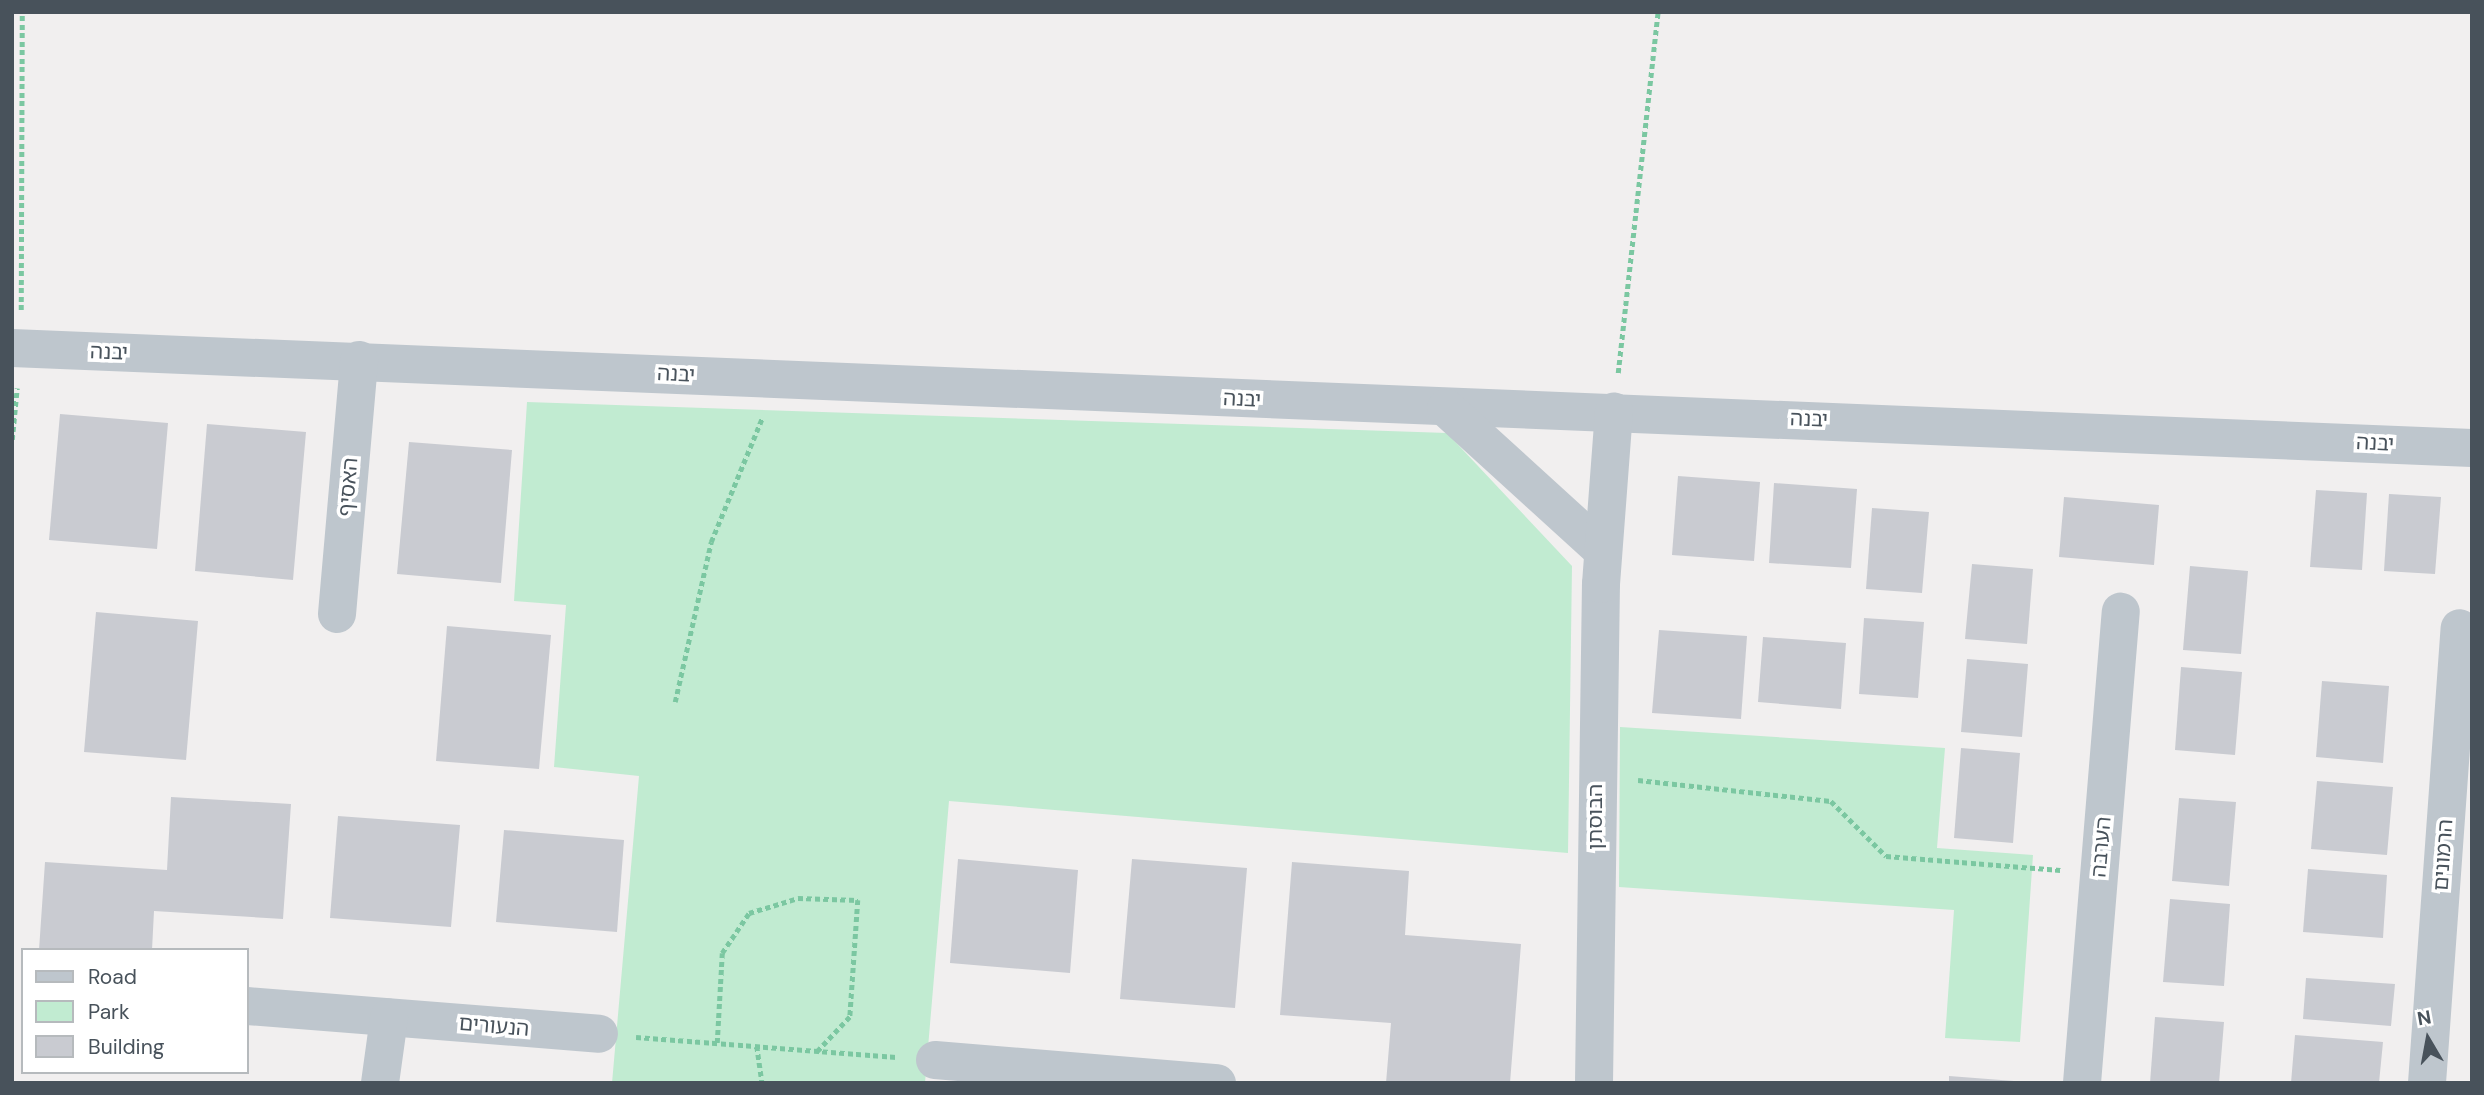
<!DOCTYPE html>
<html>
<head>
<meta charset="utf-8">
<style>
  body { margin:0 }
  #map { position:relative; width:2484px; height:1095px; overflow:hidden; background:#f1efef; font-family:"DM Sans","Noto Sans Hebrew",sans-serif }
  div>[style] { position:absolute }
  .green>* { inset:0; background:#c1ebd1 }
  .building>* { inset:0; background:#c9cbd1 }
  .path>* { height:4.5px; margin-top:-2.25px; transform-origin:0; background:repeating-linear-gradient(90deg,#7bc7a1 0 5px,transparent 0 8.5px) }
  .minor>* { height:38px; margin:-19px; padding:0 19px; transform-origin:19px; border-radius:19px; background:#bec6cd }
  span { translate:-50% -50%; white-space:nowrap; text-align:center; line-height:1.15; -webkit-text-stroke:7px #fff; paint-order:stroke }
  .street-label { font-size:21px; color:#48525b }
  .frame { position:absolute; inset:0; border:14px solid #48525b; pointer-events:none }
  .legend { position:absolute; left:21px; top:948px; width:228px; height:126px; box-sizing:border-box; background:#fff; border:2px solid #b6babd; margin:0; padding:9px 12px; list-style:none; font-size:21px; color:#48525b }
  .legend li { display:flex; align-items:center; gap:14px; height:35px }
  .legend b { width:35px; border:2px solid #b6babd }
  .north { position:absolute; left:2393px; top:1004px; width:70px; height:70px; -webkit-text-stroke:5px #fff; paint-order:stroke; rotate:350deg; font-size:19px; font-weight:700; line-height:28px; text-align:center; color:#48525b }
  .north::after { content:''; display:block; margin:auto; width:24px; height:32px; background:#48525b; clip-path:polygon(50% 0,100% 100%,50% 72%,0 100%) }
</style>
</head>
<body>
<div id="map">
  <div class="green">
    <i style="clip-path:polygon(527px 402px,1447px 433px,1572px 566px,1568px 853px,949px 801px,925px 1083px,612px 1083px,639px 776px,554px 767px,566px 605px,514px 601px)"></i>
    <i style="clip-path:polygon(1620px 727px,1945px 748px,1937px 848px,2033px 855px,2020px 1042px,1945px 1038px,1954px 910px,1619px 887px)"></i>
  </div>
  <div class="building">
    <i style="clip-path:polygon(60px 414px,168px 423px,157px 549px,49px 540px)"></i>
    <i style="clip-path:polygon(207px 424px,306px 432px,293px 580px,195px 571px)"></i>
    <i style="clip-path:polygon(409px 442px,512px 450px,501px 583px,397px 574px)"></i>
    <i style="clip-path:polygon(1678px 476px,1760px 482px,1754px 561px,1672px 555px)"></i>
    <i style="clip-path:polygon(1774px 483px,1857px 489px,1851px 568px,1769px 563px)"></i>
    <i style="clip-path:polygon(2316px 490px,2367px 493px,2362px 570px,2310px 567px)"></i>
    <i style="clip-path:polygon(2389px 494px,2441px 497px,2435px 574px,2384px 571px)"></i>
    <i style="clip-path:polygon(2064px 497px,2159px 505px,2154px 565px,2059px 557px)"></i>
    <i style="clip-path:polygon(1872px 508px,1929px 512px,1922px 593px,1866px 589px)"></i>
    <i style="clip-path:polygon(1972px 564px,2033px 569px,2027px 644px,1965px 639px)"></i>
    <i style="clip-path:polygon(2190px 566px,2248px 571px,2241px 654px,2183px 650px)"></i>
    <i style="clip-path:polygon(96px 612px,198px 621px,186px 760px,84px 752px)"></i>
    <i style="clip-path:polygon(1864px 618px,1924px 622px,1918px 698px,1859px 694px)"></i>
    <i style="clip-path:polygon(447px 626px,551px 635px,539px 769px,436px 761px)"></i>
    <i style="clip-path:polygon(1659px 630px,1747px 636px,1741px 719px,1652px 713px)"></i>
    <i style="clip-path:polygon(1763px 637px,1846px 643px,1841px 709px,1758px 702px)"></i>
    <i style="clip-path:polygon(1967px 659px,2028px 664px,2022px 737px,1961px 732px)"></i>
    <i style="clip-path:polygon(2181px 667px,2242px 672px,2235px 755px,2175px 750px)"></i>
    <i style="clip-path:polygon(2322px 681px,2389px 686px,2383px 763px,2316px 757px)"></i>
    <i style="clip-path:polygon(1961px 748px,2020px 753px,2013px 843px,1954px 838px)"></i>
    <i style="clip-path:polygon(2317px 781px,2393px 787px,2387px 855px,2311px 849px)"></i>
    <i style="clip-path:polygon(171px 797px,291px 804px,283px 919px,154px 911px,152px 950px,39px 950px,45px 862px,167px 870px)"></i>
    <i style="clip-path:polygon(2179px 798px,2236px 802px,2229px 886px,2172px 881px)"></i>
    <i style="clip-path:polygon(338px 816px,460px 825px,451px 927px,330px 918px)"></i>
    <i style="clip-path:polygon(504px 830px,624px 840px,617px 932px,496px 922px)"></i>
    <i style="clip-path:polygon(958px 859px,1078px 870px,1070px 973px,950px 963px)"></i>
    <i style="clip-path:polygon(1132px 859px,1247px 868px,1235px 1008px,1120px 999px)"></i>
    <i style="clip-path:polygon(1292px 862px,1409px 871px,1405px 935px,1521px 944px,1510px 1083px,1386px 1083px,1391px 1023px,1280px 1015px)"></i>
    <i style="clip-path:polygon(2308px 869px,2387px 875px,2383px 938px,2303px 932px)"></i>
    <i style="clip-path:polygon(2170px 899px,2230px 904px,2224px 986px,2163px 982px)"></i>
    <i style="clip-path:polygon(2306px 978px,2395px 984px,2391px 1026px,2303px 1019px)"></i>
    <i style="clip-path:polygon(2155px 1017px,2224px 1022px,2219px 1083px,2150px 1083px)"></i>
    <i style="clip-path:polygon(2295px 1035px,2383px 1042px,2379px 1083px,2291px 1083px)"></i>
    <i style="clip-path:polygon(1949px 1076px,2014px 1081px,2014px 1083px,1949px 1083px)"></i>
  </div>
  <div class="path">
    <i style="left:21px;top:310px;width:298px;rotate:-89.8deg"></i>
    <i style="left:1618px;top:373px;width:363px;rotate:-83.7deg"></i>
    <i style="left:12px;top:440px;width:52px;rotate:-84.5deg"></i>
    <i style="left:675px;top:702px;width:164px;rotate:-77.3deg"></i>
    <i style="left:711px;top:542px;width:134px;rotate:-67.6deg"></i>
    <i style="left:1638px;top:780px;width:194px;rotate:6.2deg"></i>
    <i style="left:1831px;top:801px;width:78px;rotate:45deg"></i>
    <i style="left:1886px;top:856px;width:175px;rotate:4.6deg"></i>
    <i style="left:636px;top:1037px;width:261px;rotate:4.4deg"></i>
    <i style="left:717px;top:1043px;width:90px;rotate:-86.8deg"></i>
    <i style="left:722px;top:953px;width:48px;rotate:-56deg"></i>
    <i style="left:749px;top:913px;width:51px;rotate:-17deg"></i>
    <i style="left:798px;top:898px;width:60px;rotate:1.9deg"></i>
    <i style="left:858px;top:900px;width:117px;rotate:93.9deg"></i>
    <i style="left:850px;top:1017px;width:47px;rotate:133.3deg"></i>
    <i style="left:757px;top:1046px;width:37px;rotate:82deg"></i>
  </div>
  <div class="minor">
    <i style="left:12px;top:348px;width:2462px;rotate:2.33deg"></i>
    <i style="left:1446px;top:408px;width:212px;rotate:42.3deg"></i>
    <i style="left:337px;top:614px;width:255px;rotate:-85deg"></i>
    <i style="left:247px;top:1006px;width:353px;rotate:4.5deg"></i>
    <i style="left:935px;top:1060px;width:283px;rotate:4.7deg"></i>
    <i style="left:380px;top:1083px;width:66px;rotate:-82.1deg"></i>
    <i style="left:1594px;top:1083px;width:499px;rotate:-89.2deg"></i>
    <i style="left:1601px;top:584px;width:173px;rotate:-85.7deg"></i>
    <i style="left:2082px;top:1083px;width:473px;rotate:-85.3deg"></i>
    <i style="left:2427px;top:1083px;width:456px;rotate:-85.9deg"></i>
  </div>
  <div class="street-label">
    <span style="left:109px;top:352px;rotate:2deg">יבנה</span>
    <span style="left:676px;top:374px;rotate:3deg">יבנה</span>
    <span style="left:1242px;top:399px;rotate:3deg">יבנה</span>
    <span style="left:1809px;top:419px;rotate:2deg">יבנה</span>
    <span style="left:2375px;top:443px;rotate:3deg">יבנה</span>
    <span style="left:348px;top:487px;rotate:-85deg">האסיף</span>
    <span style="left:1595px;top:817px;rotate:-90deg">הבוסתן</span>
    <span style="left:2101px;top:847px;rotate:-85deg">הערבה</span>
    <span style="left:2443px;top:855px;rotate:-86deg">הרמונים</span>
    <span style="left:494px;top:1026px;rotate:5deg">הנעורים</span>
  </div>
  <div class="frame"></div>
  <ul class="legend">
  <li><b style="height:9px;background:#bec6cd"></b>Road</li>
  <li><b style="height:19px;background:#c1ebd1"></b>Park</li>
  <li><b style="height:19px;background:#c9cbd1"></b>Building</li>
  </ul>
  <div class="north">N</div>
</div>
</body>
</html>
